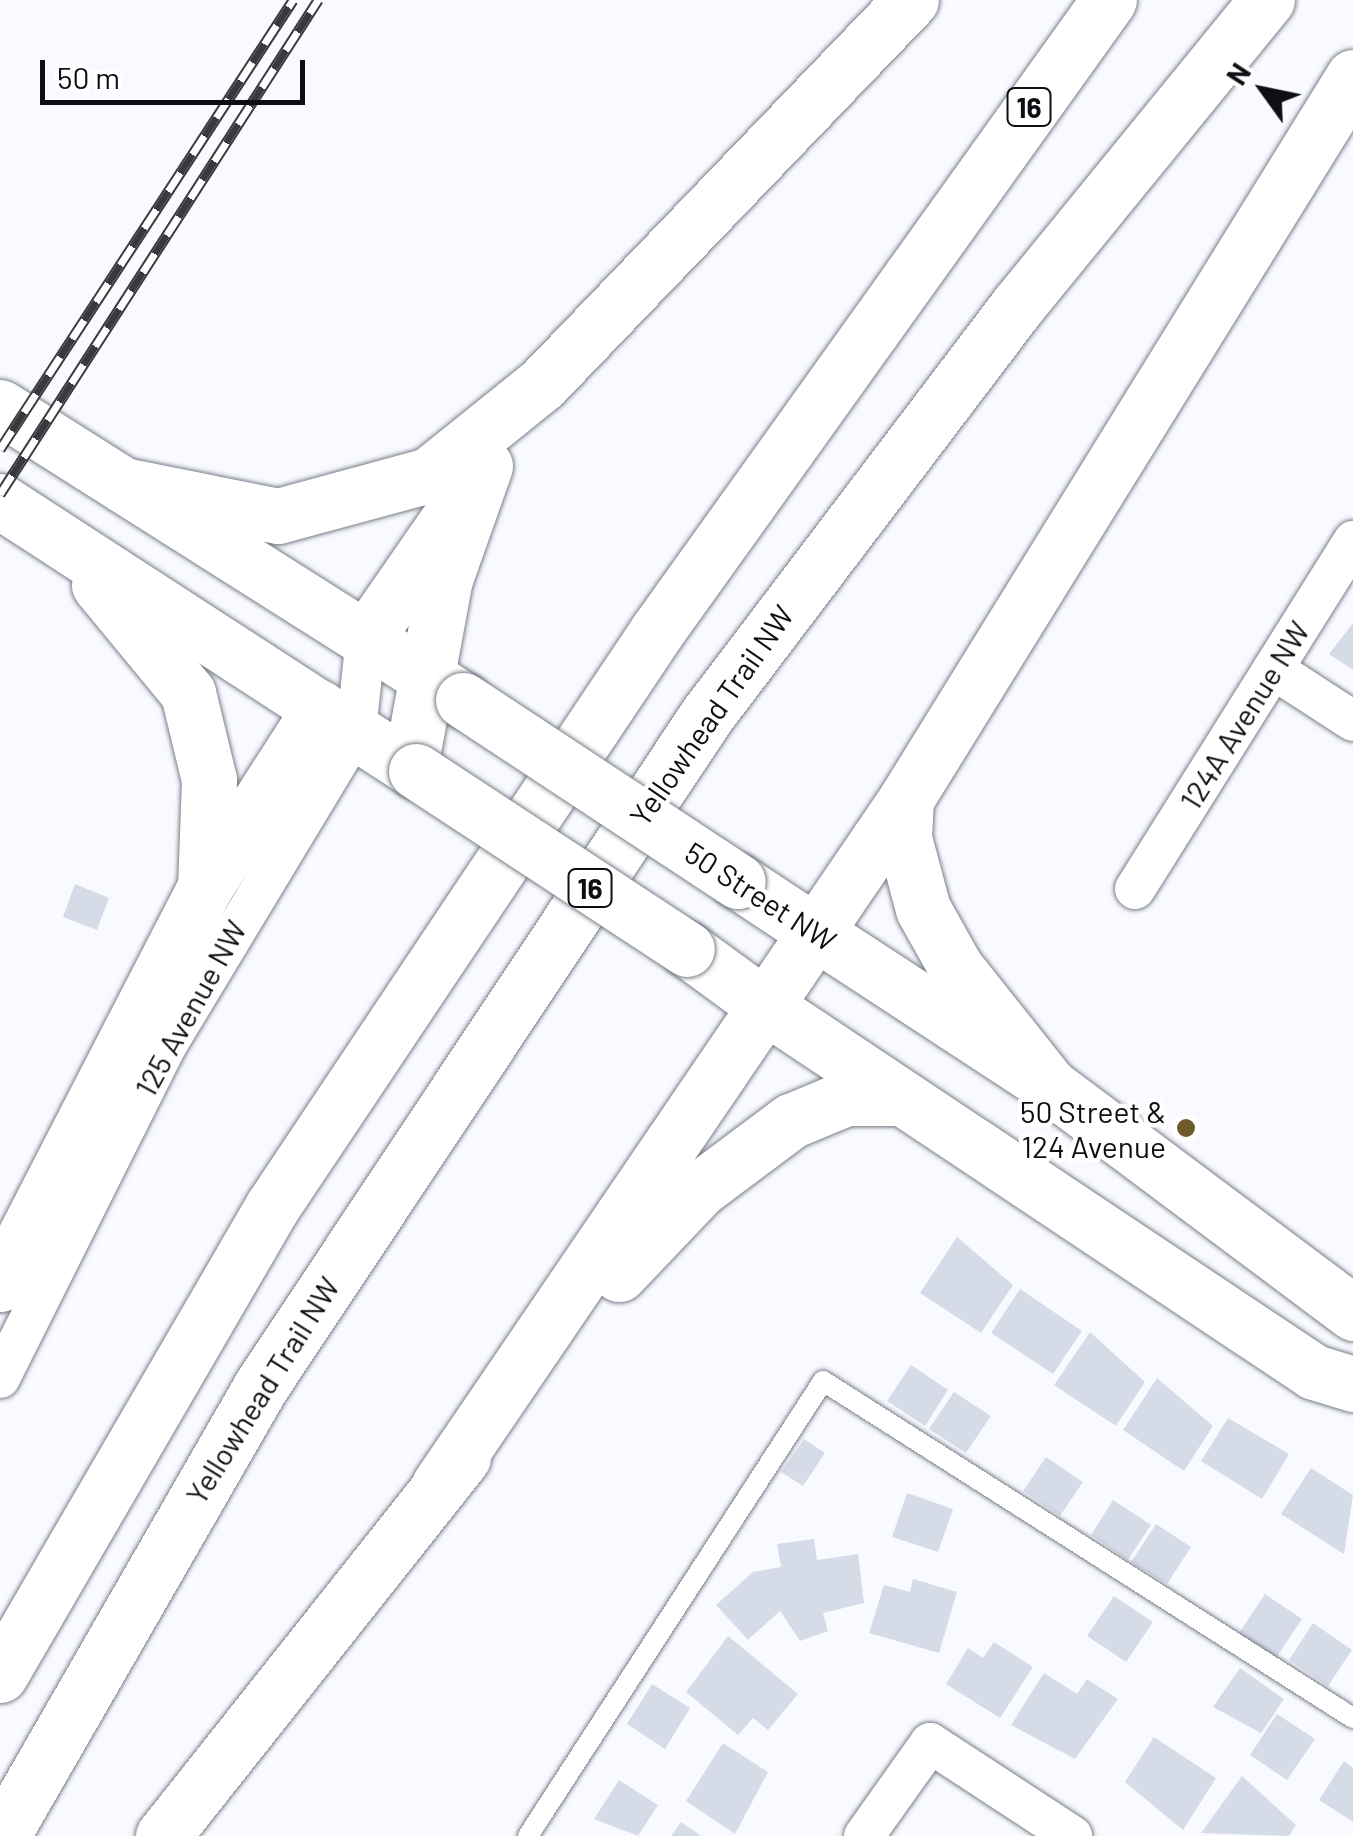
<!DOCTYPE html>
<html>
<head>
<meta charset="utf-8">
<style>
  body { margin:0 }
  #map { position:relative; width:1353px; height:1836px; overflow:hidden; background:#f8faff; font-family:Barlow,sans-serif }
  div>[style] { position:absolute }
  .building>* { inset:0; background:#d6dce7 }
  .roads { filter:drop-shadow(0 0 2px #797e88) drop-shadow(0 0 2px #797e88) }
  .lane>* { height:20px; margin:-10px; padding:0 10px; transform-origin:10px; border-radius:10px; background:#fff }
  .street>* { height:40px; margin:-20px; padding:0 20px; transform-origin:20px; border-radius:20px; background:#fff }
  .secondary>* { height:55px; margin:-27.5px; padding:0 27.5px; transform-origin:27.5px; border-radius:27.5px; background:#fff }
  .primary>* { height:55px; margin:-27.5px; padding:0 27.5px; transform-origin:27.5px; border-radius:27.5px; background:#fff }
  .highway>* { height:55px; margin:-27.5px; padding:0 27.5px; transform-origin:27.5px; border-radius:27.5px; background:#fff }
  .rail>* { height:11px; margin-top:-5.5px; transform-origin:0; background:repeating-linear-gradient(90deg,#fff 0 22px,#383a3e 0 44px); box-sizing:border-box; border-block:2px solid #383a3e }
  .bridges { filter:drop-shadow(0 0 2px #797e88) drop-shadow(0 0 2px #797e88) }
  .primary-bridge>* { height:55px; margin:-27.5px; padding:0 27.5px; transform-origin:27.5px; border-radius:27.5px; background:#fff }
  .dots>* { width:28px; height:28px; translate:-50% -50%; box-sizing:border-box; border:5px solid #fff; border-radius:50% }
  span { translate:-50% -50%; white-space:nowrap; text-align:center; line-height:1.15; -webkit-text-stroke:9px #fff; paint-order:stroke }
  .shield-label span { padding:2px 8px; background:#fff; border:2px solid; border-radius:8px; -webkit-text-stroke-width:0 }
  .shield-label { font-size:28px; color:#0d0f13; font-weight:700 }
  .street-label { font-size:30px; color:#0d0f13 }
  .poi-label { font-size:30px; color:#0d0f13 }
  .right { translate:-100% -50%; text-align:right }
  .north { position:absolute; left:1213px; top:40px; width:100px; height:100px; -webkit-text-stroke:8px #fff; paint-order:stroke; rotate:303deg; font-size:28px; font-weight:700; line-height:40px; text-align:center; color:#0d0f13 }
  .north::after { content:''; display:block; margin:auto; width:35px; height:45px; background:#0d0f13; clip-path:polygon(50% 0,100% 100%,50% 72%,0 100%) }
  .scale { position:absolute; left:40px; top:60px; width:265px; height:45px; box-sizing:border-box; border:5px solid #0d0f13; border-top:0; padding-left:12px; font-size:30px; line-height:35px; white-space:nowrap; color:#0d0f13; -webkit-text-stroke:8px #fff; paint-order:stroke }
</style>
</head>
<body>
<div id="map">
  <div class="building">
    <i style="clip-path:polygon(1353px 623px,1353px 670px,1329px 654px)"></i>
    <i style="clip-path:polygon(75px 884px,109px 898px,97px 930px,63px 917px)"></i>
    <i style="clip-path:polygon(957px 1237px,1013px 1285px,981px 1333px,920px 1293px)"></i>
    <i style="clip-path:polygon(1020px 1289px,1082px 1331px,1053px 1374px,991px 1333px)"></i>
    <i style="clip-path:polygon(1090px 1332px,1145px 1382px,1116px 1426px,1054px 1385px)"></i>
    <i style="clip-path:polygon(911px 1365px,948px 1390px,925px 1426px,887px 1401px)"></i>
    <i style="clip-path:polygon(1157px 1378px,1213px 1426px,1184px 1471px,1123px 1430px)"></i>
    <i style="clip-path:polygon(954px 1392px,991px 1416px,966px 1453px,929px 1429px)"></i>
    <i style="clip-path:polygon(1228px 1418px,1289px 1454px,1262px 1499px,1201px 1461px)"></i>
    <i style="clip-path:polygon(804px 1439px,825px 1453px,803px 1486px,781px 1472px)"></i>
    <i style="clip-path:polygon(1046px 1457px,1083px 1482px,1060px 1516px,1023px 1491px)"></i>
    <i style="clip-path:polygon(1311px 1468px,1353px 1495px,1344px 1554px,1281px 1514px)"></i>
    <i style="clip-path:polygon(907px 1493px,953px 1509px,938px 1552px,892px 1537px)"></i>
    <i style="clip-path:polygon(1113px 1500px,1151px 1525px,1128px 1560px,1091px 1535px)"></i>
    <i style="clip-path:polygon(1156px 1524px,1191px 1547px,1167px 1584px,1131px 1562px)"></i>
    <i style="clip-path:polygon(814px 1539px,817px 1560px,858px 1554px,864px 1603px,823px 1613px,828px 1631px,800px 1641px,780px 1611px,748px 1640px,716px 1605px,753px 1572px,781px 1567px,777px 1544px)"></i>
    <i style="clip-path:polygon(913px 1579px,957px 1592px,939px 1653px,869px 1633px,884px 1585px,910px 1592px)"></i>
    <i style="clip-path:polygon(1265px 1594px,1302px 1619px,1276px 1658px,1239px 1633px)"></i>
    <i style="clip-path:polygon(1114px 1596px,1153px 1622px,1126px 1662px,1087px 1636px)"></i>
    <i style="clip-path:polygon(1313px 1623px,1352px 1650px,1328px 1686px,1289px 1660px)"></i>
    <i style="clip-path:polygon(728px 1636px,798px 1694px,768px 1730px,753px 1718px,738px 1735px,686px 1692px)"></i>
    <i style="clip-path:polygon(994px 1642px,1033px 1667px,1000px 1718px,946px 1684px,968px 1648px,983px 1658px)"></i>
    <i style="clip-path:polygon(1240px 1668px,1284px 1699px,1261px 1733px,1213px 1707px)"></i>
    <i style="clip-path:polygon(1044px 1673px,1077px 1694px,1087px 1679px,1118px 1699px,1075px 1759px,1011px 1725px)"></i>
    <i style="clip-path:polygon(652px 1684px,690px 1708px,665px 1749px,627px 1724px)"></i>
    <i style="clip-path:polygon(1277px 1714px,1315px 1739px,1287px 1780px,1250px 1755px)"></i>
    <i style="clip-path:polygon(1154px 1737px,1216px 1778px,1183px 1830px,1125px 1782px)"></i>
    <i style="clip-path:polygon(723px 1743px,768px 1772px,735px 1834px,686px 1801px)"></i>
    <i style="clip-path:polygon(1344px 1761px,1353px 1768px,1353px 1822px,1319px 1800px)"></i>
    <i style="clip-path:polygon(1242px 1776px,1296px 1825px,1289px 1836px,1201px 1833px)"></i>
    <i style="clip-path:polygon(619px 1780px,658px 1805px,638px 1836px,594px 1819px)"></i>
    <i style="clip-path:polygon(681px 1822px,701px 1836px,671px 1836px)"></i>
  </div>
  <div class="roads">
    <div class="lane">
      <i style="left:528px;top:1836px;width:542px;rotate:-57.04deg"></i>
      <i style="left:823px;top:1381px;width:628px;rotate:32.45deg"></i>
    </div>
    <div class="street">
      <i style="left:1273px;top:669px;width:95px;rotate:33deg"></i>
      <i style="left:1135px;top:889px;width:411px;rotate:-57.9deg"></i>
      <i style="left:0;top:1378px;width:375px;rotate:-63.4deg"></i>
      <i style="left:168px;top:1043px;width:364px;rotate:-58.9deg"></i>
      <i style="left:356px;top:731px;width:94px;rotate:-83.9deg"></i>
      <i style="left:864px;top:1836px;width:114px;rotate:-54.6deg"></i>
      <i style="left:930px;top:1743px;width:170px;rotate:33.2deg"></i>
    </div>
    <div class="secondary">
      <i style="left:818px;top:934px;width:277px;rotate:33.2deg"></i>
      <i style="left:1050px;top:1086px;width:379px;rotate:36.8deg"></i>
      <i style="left:768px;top:1008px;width:656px;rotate:33.69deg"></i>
      <i style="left:1314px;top:1372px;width:41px;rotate:17.1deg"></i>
      <i style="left:0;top:1284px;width:447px;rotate:-62.7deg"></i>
      <i style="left:205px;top:887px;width:213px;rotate:-57.3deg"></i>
    </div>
    <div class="primary">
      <i style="left:0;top:407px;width:548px;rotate:32.33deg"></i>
      <i style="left:0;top:501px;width:496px;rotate:33deg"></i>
      <i style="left:99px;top:585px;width:140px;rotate:50.5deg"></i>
      <i style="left:188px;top:693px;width:89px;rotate:76.4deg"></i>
      <i style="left:209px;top:780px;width:107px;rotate:92.1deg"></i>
      <i style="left:738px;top:881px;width:96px;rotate:33.5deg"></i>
      <i style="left:687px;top:949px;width:100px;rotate:36.1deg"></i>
    </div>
    <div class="highway">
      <i style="left:123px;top:485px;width:158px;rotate:11.3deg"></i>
      <i style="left:278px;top:516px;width:156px;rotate:-15.2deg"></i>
      <i style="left:429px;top:475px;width:146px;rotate:-38.9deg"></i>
      <i style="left:543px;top:383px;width:531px;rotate:-46.14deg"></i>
      <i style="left:366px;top:638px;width:142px;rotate:-55.3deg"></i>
      <i style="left:410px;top:767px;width:191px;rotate:-79.5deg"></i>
      <i style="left:445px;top:579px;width:120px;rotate:-70.5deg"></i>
      <i style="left:906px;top:799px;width:39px;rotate:93deg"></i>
      <i style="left:904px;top:838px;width:73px;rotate:75deg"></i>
      <i style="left:923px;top:909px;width:68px;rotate:60.8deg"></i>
      <i style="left:956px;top:968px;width:151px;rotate:51.5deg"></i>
      <i style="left:619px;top:1274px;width:117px;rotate:-46.4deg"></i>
      <i style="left:700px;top:1189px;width:114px;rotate:-36.8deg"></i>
      <i style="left:791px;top:1121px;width:60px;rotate:-22.7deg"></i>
      <i style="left:846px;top:1098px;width:55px"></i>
      <i style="left:439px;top:1485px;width:830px;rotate:-55.75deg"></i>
      <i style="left:906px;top:799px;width:849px;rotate:-58.24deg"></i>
      <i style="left:0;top:1675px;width:541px;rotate:-59.83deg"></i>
      <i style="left:272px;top:1207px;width:693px;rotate:-56.24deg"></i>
      <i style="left:657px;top:631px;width:776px;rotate:-54.39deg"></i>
      <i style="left:2px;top:1836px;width:519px;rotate:-60.08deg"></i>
      <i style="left:261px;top:1386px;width:806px;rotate:-56.39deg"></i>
      <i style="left:707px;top:715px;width:515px;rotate:-52.82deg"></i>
      <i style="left:1018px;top:305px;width:394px;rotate:-50.8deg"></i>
      <i style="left:163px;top:1836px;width:483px;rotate:-51.6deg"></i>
    </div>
  </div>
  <div class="rail">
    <i style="left:0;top:449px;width:536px;rotate:-56.87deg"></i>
    <i style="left:0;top:494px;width:588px;rotate:-57.23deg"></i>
  </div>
  <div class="bridges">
    <div class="primary-bridge">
      <i style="left:463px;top:700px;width:329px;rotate:33.4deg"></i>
      <i style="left:416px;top:771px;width:324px;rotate:33.3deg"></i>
    </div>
  </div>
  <div class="dots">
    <i style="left:1186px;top:1128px;background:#6e5b29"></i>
  </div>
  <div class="shield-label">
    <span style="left:1029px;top:107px">16</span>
    <span style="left:590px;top:888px">16</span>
  </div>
  <div class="street-label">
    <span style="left:711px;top:715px;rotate:-55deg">Yellowhead Trail NW</span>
    <span style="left:1244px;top:715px;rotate:-58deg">124A Avenue NW</span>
    <span style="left:761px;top:896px;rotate:33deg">50 Street NW</span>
    <span style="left:190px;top:1008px;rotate:-61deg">125 Avenue NW</span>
    <span style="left:262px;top:1390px;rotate:-58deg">Yellowhead Trail NW</span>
  </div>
  <div class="poi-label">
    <span class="right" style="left:1166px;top:1128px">50 Street &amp;<br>124 Avenue</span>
  </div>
  <div class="north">N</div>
  <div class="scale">50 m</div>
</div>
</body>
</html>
